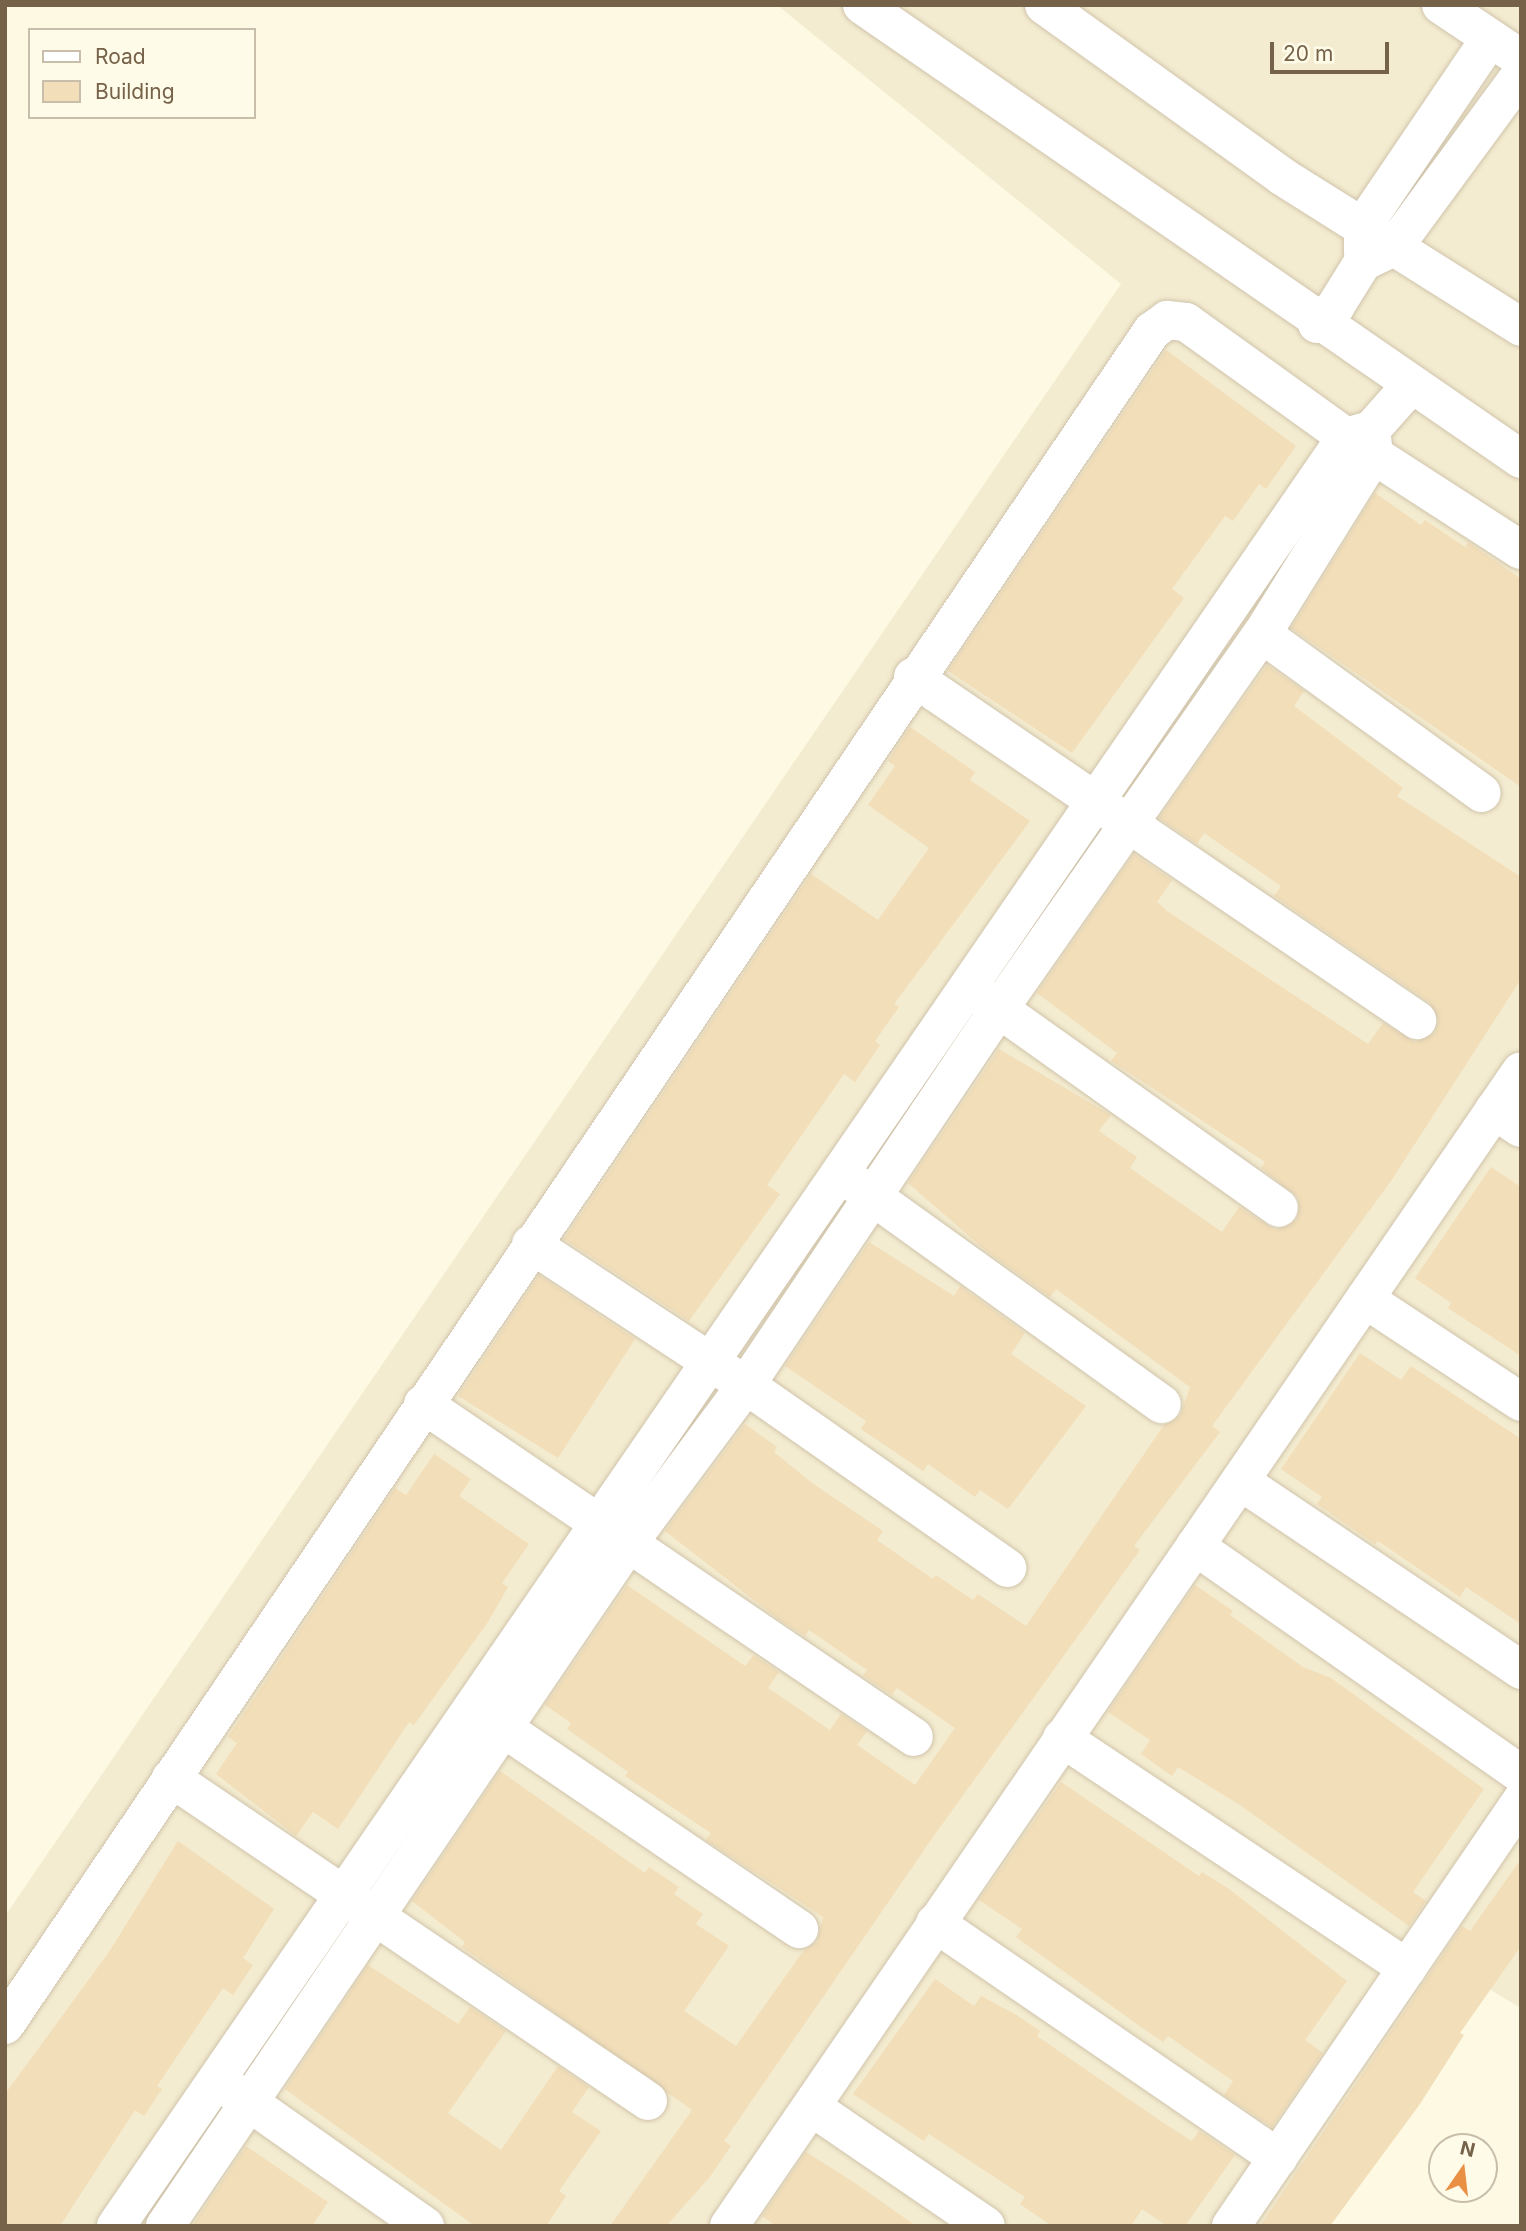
<!DOCTYPE html>
<html>
<head>
<meta charset="utf-8">
<style>
  body { margin:0 }
  #map { position:relative; width:1526px; height:2231px; overflow:hidden; background:#fdf9e2; font-family:Inter,sans-serif }
  div>[style] { position:absolute }
  .residential>* { inset:0; background:#f4ecd0 }
  .building>* { inset:0; background:#f2deb9 }
  .roads { filter:drop-shadow(0 0 2px #d0c4ac) drop-shadow(0 0 2px #d0c4ac) }
  .minor>* { height:38px; margin:-19px; padding:0 19px; transform-origin:19px; border-radius:19px; background:#fff }
  span { translate:-50% -50%; white-space:nowrap; text-align:center; line-height:1.15; -webkit-text-stroke:5px #fffbe9; paint-order:stroke }
  .frame { position:absolute; inset:0; border:7px solid #756248; pointer-events:none }
  .legend { position:absolute; left:28px; top:28px; width:228px; height:91px; box-sizing:border-box; background:#fffbe9; border:2px solid #c8bea9; margin:0; padding:9px 12px; list-style:none; font-size:21px; color:#756248 }
  .legend li { display:flex; align-items:center; gap:14px; height:35px }
  .legend b { width:35px; border:2px solid #c8bea9 }
  .north { position:absolute; left:1428px; top:2133px; width:70px; height:70px; box-sizing:border-box; background:#fffbe9; border:2px solid #c8bea9; border-radius:50%; rotate:14deg; font-size:19px; font-weight:700; line-height:28px; text-align:center; color:#756248 }
  .north::after { content:''; display:block; margin:auto; width:24px; height:32px; background:#e99044; clip-path:polygon(50% 0,100% 100%,50% 72%,0 100%) }
  .scale { position:absolute; left:1270px; top:42px; width:119px; height:32px; box-sizing:border-box; border:4px solid #756248; border-top:0; padding-left:9px; font-size:21px; line-height:24px; white-space:nowrap; color:#756248; -webkit-text-stroke:5px #fffbe9; paint-order:stroke }
</style>
</head>
<body>
<div id="map">
  <div class="residential">
    <i style="clip-path:polygon(777px 5px,1521px 5px,1521px 2008px,1487px 1988px,1320px 2226px,5px 2226px,5px 1916px,1121px 284px)"></i>
  </div>
  <div class="building">
    <i style="clip-path:polygon(1166px 350px,1296px 446px,1266px 489px,1259px 484px,1233px 521px,1225px 516px,1172px 589px,1184px 598px,1072px 753px,948px 671px)"></i>
    <i style="clip-path:polygon(1375px 493px,1421px 525px,1425px 520px,1465px 547px,1468px 542px,1521px 579px,1521px 787px,1291px 628px)"></i>
    <i style="clip-path:polygon(1267px 665px,1304px 691px,1294px 706px,1403px 788px,1397px 796px,1521px 877px,1521px 979px,1391px 1181px,1212px 1426px,1220px 1432px,1134px 1546px,1140px 1550px,933px 1837px,724px 2141px,731px 2146px,709px 2178px,666px 2226px,610px 2226px,692px 2110px,462px 1947px,465px 1942px,412px 1901px,500px 1771px,645px 1873px,649px 1867px,679px 1887px,674px 1894px,703px 1914px,696px 1924px,729px 1946px,684px 2011px,736px 2046px,804px 1950px,817px 1942px,823px 1917px,706px 1840px,711px 1833px,625px 1776px,628px 1772px,567px 1729px,571px 1723px,545px 1705px,627px 1585px,745px 1666px,754px 1655px,779px 1672px,768px 1688px,830px 1730px,841px 1714px,867px 1731px,857px 1745px,915px 1785px,955px 1728px,897px 1688px,892px 1695px,863px 1676px,867px 1670px,809px 1630px,805px 1636px,778px 1619px,665px 1531px,745px 1424px,777px 1447px,774px 1452px,812px 1483px,883px 1531px,877px 1540px,933px 1579px,936px 1575px,973px 1600px,978px 1594px,1026px 1626px,1164px 1425px,1180px 1416px,1190px 1387px,1056px 1289px,1050px 1297px,985px 1250px,908px 1183px,999px 1049px,1111px 1115px,1099px 1131px,1137px 1157px,1130px 1168px,1222px 1232px,1239px 1207px,1276px 1230px,1297px 1220px,1299px 1198px,1261px 1168px,1265px 1162px,1111px 1061px,1117px 1053px,1037px 993px,1134px 854px,1172px 880px,1157px 902px,1167px 911px,1368px 1044px,1383px 1023px,1415px 1042px,1435px 1033px,1439px 1021px,1429px 1002px,1274px 896px,1281px 886px,1204px 833px,1197px 844px,1159px 818px)"></i>
    <i style="clip-path:polygon(910px 727px,975px 772px,970px 780px,1030px 821px,894px 1004px,899px 1007px,875px 1041px,880px 1045px,855px 1082px,844px 1074px,767px 1185px,780px 1194px,689px 1321px,564px 1239px,811px 874px,878px 920px,929px 848px,868px 805px,895px 766px,888px 761px)"></i>
    <i style="clip-path:polygon(1491px 1167px,1521px 1187px,1521px 1356px,1448px 1308px,1451px 1303px,1415px 1278px)"></i>
    <i style="clip-path:polygon(869px 1242px,954px 1296px,960px 1286px,1025px 1333px,1011px 1354px,1086px 1406px,1008px 1509px,980px 1490px,975px 1497px,928px 1464px,923px 1471px,861px 1429px,866px 1421px,785px 1366px)"></i>
    <i style="clip-path:polygon(539px 1275px,635px 1339px,558px 1458px,458px 1396px)"></i>
    <i style="clip-path:polygon(1360px 1353px,1401px 1380px,1411px 1366px,1521px 1439px,1521px 1624px,1466px 1587px,1460px 1597px,1378px 1541px,1375px 1544px,1317px 1504px,1322px 1497px,1281px 1469px)"></i>
    <i style="clip-path:polygon(434px 1454px,471px 1479px,459px 1496px,529px 1544px,502px 1583px,508px 1587px,488px 1622px,414px 1725px,409px 1722px,338px 1829px,313px 1812px,296px 1836px,216px 1774px,237px 1743px,228px 1737px,395px 1488px,406px 1495px)"></i>
    <i style="clip-path:polygon(1195px 1585px,1233px 1611px,1230px 1615px,1303px 1667px,1331px 1678px,1484px 1789px,1413px 1892px,1426px 1901px,1409px 1926px,1240px 1805px,1178px 1767px,1172px 1776px,1141px 1754px,1150px 1740px,1108px 1712px)"></i>
    <i style="clip-path:polygon(1061px 1782px,1199px 1876px,1202px 1872px,1229px 1889px,1347px 1981px,1305px 2040px,1323px 2053px,1272px 2127px,1224px 2095px,1233px 2081px,1168px 2036px,1163px 2042px,1138px 2025px,1016px 1937px,1022px 1929px,979px 1900px)"></i>
    <i style="clip-path:polygon(178px 1841px,274px 1909px,243px 1958px,253px 1965px,233px 1995px,223px 1988px,157px 2086px,162px 2089px,144px 2116px,135px 2110px,60px 2226px,5px 2226px,5px 2094px,109px 1952px)"></i>
    <i style="clip-path:polygon(1521px 1859px,1521px 1946px,1460px 2033px,1464px 2035px,1420px 2104px,1330px 2226px,1260px 2226px,1462px 1926px,1470px 1931px)"></i>
    <i style="clip-path:polygon(368px 1965px,458px 2024px,470px 2007px,506px 2031px,448px 2113px,501px 2150px,558px 2066px,589px 2087px,572px 2112px,601px 2131px,559px 2191px,566px 2196px,546px 2226px,475px 2226px,285px 2089px)"></i>
    <i style="clip-path:polygon(935px 1979px,974px 2006px,981px 1996px,1015px 2014px,1040px 2031px,1037px 2036px,1165px 2124px,1192px 2141px,1199px 2131px,1235px 2155px,1185px 2226px,1167px 2226px,1142px 2209px,1131px 2226px,1052px 2226px,1020px 2204px,1025px 2197px,929px 2134px,924px 2141px,853px 2094px)"></i>
    <i style="clip-path:polygon(246px 2146px,328px 2202px,312px 2226px,192px 2226px)"></i>
    <i style="clip-path:polygon(806px 2152px,855px 2183px,916px 2226px,776px 2226px,762px 2216px)"></i>
  </div>
  <div class="roads">
    <div class="minor">
      <i style="left:862px;top:5px;width:800px;rotate:34.56deg"></i>
      <i style="left:1044px;top:5px;width:294px;rotate:35.7deg"></i>
      <i style="left:1283px;top:177px;width:281px;rotate:32.2deg"></i>
      <i style="left:1441px;top:5px;width:84px;rotate:33.9deg"></i>
      <i style="left:1363px;top:253px;width:27px;rotate:-90deg"></i>
      <i style="left:1363px;top:226px;width:225px;rotate:-55.9deg"></i>
      <i style="left:1317px;top:324px;width:25px;rotate:-43deg"></i>
      <i style="left:1335px;top:307px;width:53px;rotate:-58.1deg"></i>
      <i style="left:1363px;top:262px;width:34px;rotate:-26deg"></i>
      <i style="left:1394px;top:247px;width:215px;rotate:-53.7deg"></i>
      <i style="left:1262px;top:634px;width:271px;rotate:35.9deg"></i>
      <i style="left:913px;top:677px;width:610px;rotate:34.24deg"></i>
      <i style="left:978px;top:994px;width:369px;rotate:35.4deg"></i>
      <i style="left:1494px;top:1110px;width:32px;rotate:34deg"></i>
      <i style="left:854px;top:1183px;width:379px;rotate:35.7deg"></i>
      <i style="left:531px;top:1244px;width:257px;rotate:33.3deg"></i>
      <i style="left:746px;top:1385px;width:319px;rotate:35deg"></i>
      <i style="left:1365px;top:1299px;width:187px;rotate:33.4deg"></i>
      <i style="left:423px;top:1404px;width:593px;rotate:34.15deg"></i>
      <i style="left:1240px;top:1481px;width:339px;rotate:33.9deg"></i>
      <i style="left:1195px;top:1546px;width:398px;rotate:35deg"></i>
      <i style="left:484px;top:1715px;width:381px;rotate:34.2deg"></i>
      <i style="left:1062px;top:1738px;width:415px;rotate:33.7deg"></i>
      <i style="left:171px;top:1778px;width:576px;rotate:34.1deg"></i>
      <i style="left:935px;top:1923px;width:416px;rotate:34.4deg"></i>
      <i style="left:5px;top:2025px;width:2046px;rotate:-55.9deg"></i>
      <i style="left:1152px;top:331px;width:19px;rotate:-36deg"></i>
      <i style="left:1167px;top:320px;width:19px;rotate:6deg"></i>
      <i style="left:1186px;top:322px;width:197px;rotate:35.7deg"></i>
      <i style="left:1346px;top:437px;width:208px;rotate:32.9deg"></i>
      <i style="left:227px;top:2087px;width:242px;rotate:35.1deg"></i>
      <i style="left:813px;top:2108px;width:209px;rotate:34.3deg"></i>
      <i style="left:116px;top:2226px;width:2171px;rotate:-55.49deg"></i>
      <i style="left:1346px;top:437px;width:26px;rotate:-16deg"></i>
      <i style="left:1371px;top:430px;width:59px;rotate:-48.4deg"></i>
      <i style="left:165px;top:2226px;width:824px;rotate:-55.83deg"></i>
      <i style="left:628px;top:1544px;width:198px;rotate:-53.4deg"></i>
      <i style="left:746px;top:1385px;width:453px;rotate:-56.1deg"></i>
      <i style="left:999px;top:1009px;width:458px;rotate:-55deg"></i>
      <i style="left:1262px;top:634px;width:212px;rotate:-58.1deg"></i>
      <i style="left:1374px;top:454px;width:24px;rotate:-97deg"></i>
      <i style="left:729px;top:2226px;width:1400px;rotate:-55.56deg"></i>
      <i style="left:1231px;top:2226px;width:515px;rotate:-55.69deg"></i>
    </div>
  </div>
  <div class="frame"></div>
  <ul class="legend">
  <li><b style="height:9px;background:#fff"></b>Road</li>
  <li><b style="height:19px;background:#f2deb9"></b>Building</li>
  </ul>
  <div class="north">N</div>
  <div class="scale">20 m</div>
</div>
</body>
</html>
